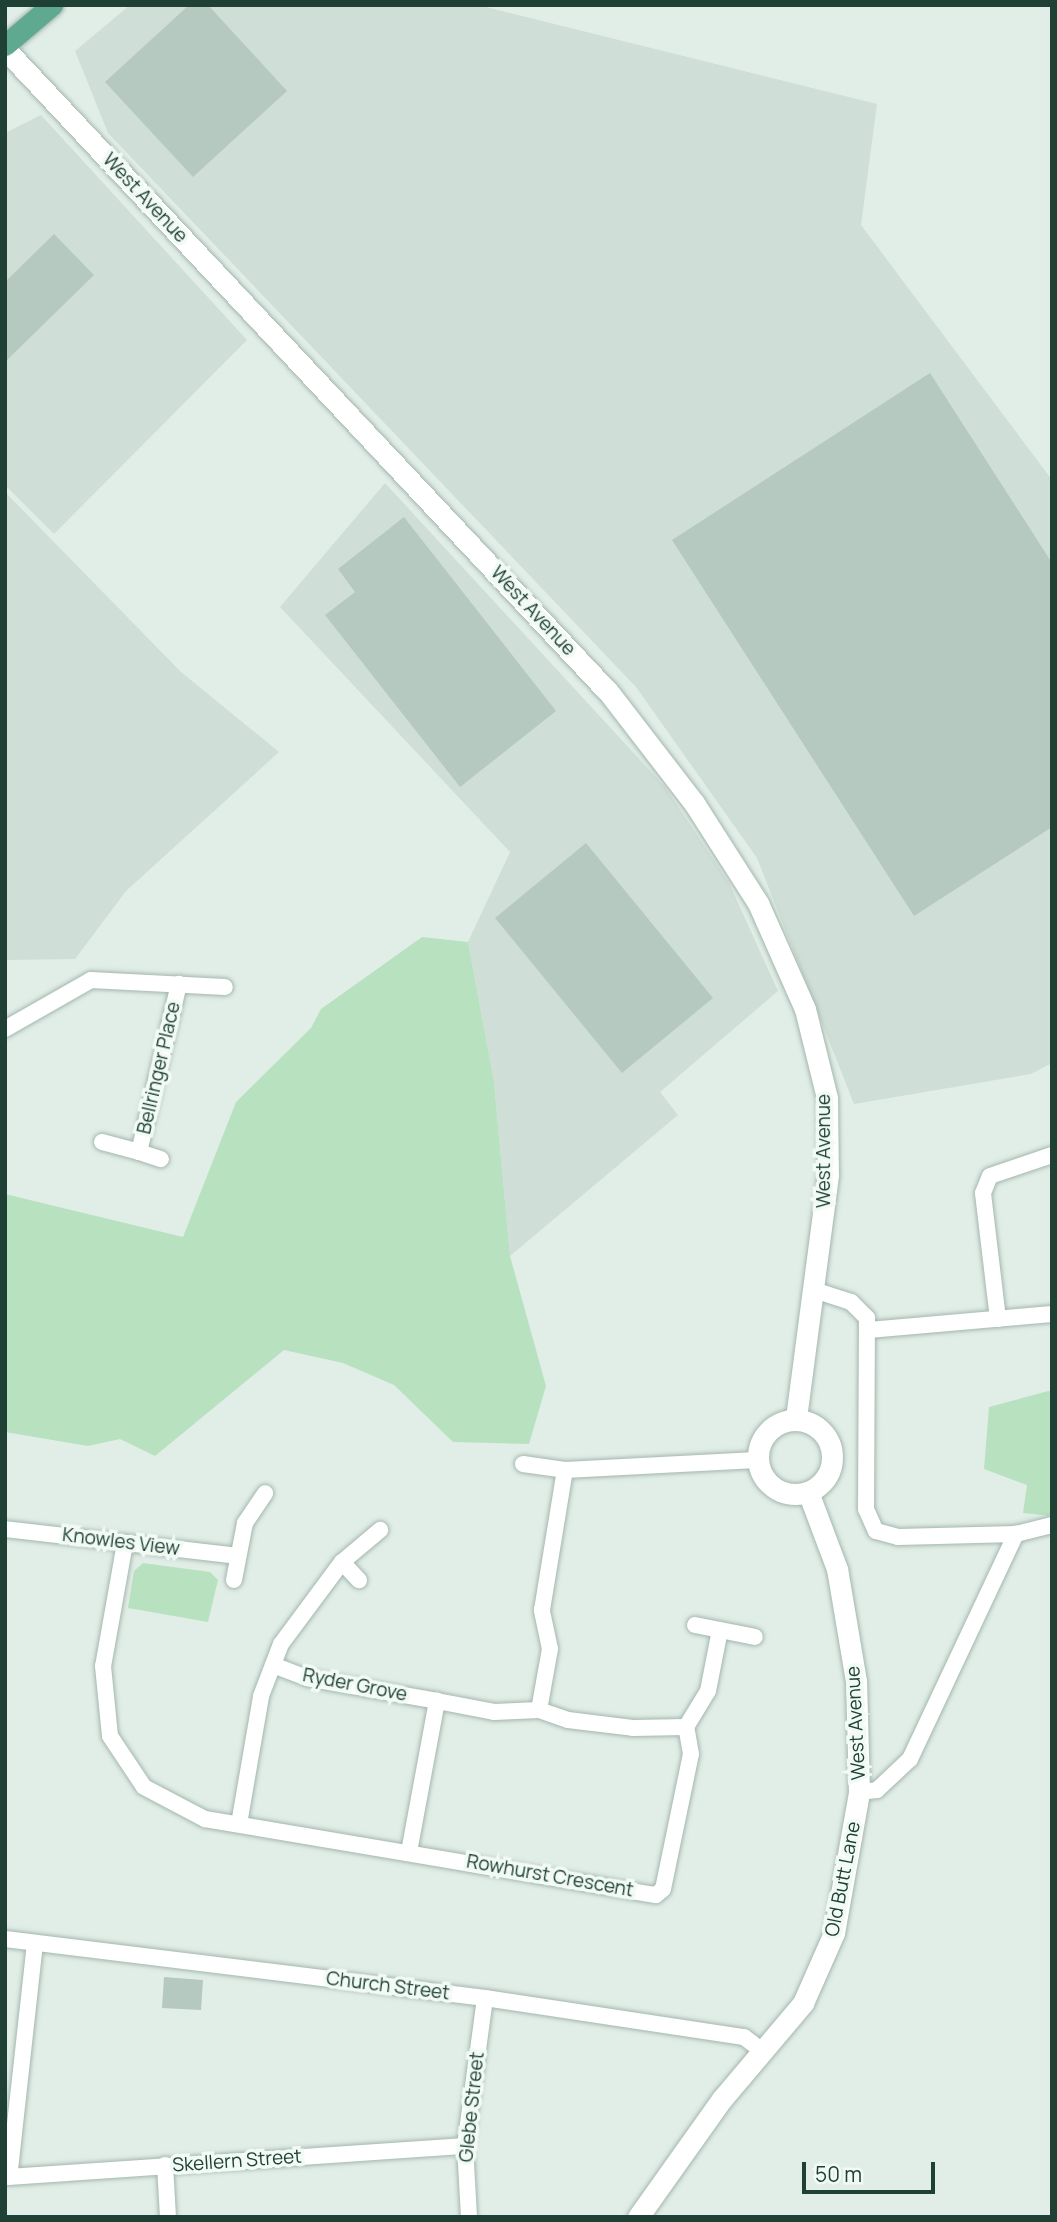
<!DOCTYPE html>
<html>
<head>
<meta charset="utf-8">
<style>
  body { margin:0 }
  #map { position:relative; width:1057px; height:2222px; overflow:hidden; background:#e1eee7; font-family:Manrope,sans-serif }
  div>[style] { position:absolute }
  .built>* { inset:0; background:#cfded6 }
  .green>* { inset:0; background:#b8e1c0 }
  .building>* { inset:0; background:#b6c9c0 }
  .roads { filter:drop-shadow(0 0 2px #a3b7ae) drop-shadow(0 0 2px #a3b7ae) }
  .street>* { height:16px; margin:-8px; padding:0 8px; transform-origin:8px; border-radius:8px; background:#fff }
  .secondary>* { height:21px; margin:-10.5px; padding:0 10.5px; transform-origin:10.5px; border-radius:10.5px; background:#fff }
  .secondary>.ring { margin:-10.5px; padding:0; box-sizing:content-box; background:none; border:21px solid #fff; border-radius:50% }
  .primary>* { height:21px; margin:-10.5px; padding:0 10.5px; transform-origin:10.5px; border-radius:10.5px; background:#60a991 }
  span { translate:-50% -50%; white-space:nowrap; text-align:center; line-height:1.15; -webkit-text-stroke:7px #f2faf5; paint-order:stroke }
  .street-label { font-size:19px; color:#1f4135 }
  .frame { position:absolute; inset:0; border:7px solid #1f4135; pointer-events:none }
  .scale { position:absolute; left:802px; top:2162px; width:133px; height:32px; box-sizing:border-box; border:4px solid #1f4135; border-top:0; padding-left:9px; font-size:21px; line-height:24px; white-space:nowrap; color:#1f4135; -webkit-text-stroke:5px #f2faf5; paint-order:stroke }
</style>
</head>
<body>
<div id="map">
  <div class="built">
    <i style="clip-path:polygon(130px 5px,478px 5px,877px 104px,861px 225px,1052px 480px,1052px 1063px,1031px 1074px,854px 1104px,757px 858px,636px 687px,108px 133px,75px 51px)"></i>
    <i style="clip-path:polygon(41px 115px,247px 340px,54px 534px,5px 485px,5px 133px)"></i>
    <i style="clip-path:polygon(385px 483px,665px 787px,729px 883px,778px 991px,660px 1092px,678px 1115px,510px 1256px,494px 1082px,468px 942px,510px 852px,280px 607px)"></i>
    <i style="clip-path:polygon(5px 492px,181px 672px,279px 752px,126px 891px,75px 959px,5px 960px)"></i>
  </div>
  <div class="green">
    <i style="clip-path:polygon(422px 937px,468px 942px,494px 1082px,510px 1256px,546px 1386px,529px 1444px,453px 1442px,394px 1385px,343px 1363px,284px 1350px,155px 1456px,120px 1439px,88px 1446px,5px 1432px,5px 1194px,183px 1237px,236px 1102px,311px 1028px,321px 1009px)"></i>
    <i style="clip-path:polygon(1052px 1390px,1052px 1516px,1023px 1513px,1027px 1485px,984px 1469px,989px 1407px)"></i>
    <i style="clip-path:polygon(143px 1563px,210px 1572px,218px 1580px,208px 1622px,128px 1608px,134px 1571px)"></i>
  </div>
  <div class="building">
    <i style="clip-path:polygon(189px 5px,208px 5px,287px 91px,193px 177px,105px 82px)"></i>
    <i style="clip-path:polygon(54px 234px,94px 275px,5px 362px,5px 282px)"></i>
    <i style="clip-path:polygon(930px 373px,1052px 563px,1052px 827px,914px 916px,672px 540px)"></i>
    <i style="clip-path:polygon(404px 517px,556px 711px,460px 787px,325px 615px,355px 592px,338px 569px)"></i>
    <i style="clip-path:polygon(586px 843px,713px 998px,622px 1073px,495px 918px)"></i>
    <i style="clip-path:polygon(164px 1977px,203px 1980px,201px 2010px,162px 2008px)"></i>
  </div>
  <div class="roads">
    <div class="street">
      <i style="left:5px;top:1029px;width:99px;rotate:-29.7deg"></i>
      <i style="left:91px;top:980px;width:134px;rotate:3deg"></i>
      <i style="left:102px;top:1142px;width:38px;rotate:15deg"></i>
      <i style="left:139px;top:1152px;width:173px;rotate:-76.6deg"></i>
      <i style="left:139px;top:1152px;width:23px;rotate:18deg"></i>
      <i style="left:817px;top:1291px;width:36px;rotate:18deg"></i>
      <i style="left:851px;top:1302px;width:23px;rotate:45deg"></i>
      <i style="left:867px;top:1318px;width:191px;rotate:90.3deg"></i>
      <i style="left:866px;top:1509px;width:24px;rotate:66deg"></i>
      <i style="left:876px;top:1531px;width:23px;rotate:15deg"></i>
      <i style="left:898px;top:1537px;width:118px;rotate:-1.5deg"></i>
      <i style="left:1016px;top:1534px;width:37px;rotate:-14deg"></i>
      <i style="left:998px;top:1319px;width:127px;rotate:-96.8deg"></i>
      <i style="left:983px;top:1193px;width:18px;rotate:-68deg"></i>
      <i style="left:990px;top:1176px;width:65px;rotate:-18.7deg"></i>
      <i style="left:868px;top:1330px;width:185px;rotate:-5deg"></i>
      <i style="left:523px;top:1464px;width:42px;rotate:8.1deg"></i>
      <i style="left:565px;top:1470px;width:192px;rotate:-3deg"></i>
      <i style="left:5px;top:1529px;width:234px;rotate:6.6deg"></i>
      <i style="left:125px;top:1543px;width:125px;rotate:100.1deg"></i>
      <i style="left:103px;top:1666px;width:70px;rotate:84.3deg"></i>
      <i style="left:110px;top:1736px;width:61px;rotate:56.3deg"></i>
      <i style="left:144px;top:1787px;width:69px;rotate:27.7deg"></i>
      <i style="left:205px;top:1819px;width:457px;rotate:9.6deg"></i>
      <i style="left:656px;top:1895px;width:9px;rotate:-41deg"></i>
      <i style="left:663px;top:1889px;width:138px;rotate:-78.3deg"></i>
      <i style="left:691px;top:1754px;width:27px;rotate:-100deg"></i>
      <i style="left:342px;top:1562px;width:25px;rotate:47deg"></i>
      <i style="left:234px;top:1580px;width:58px;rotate:-79.1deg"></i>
      <i style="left:245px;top:1523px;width:36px;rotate:-56deg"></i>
      <i style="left:695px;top:1625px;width:61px;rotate:11.3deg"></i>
      <i style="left:273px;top:1665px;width:36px;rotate:21deg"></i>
      <i style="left:307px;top:1678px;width:132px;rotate:10deg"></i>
      <i style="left:539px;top:1710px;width:62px;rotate:-79.8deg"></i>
      <i style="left:550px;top:1649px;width:40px;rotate:-102deg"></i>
      <i style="left:542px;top:1610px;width:142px;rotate:-80.7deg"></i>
      <i style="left:686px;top:1727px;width:42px;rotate:-58.6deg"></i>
      <i style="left:708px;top:1691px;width:62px;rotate:-78.9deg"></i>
      <i style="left:859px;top:1792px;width:18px;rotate:-6deg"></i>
      <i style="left:877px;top:1790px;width:45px;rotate:-43.2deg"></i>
      <i style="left:910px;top:1759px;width:249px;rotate:-64.8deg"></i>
      <i style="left:239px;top:1824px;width:130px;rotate:-80.2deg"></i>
      <i style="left:261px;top:1696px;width:56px;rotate:-69deg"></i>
      <i style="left:281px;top:1644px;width:102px;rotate:-53.4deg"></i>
      <i style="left:342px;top:1562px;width:50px;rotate:-40.1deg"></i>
      <i style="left:409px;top:1852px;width:154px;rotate:-79.5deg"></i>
      <i style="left:437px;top:1701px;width:58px;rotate:10.9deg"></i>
      <i style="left:494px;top:1712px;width:45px;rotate:-2.5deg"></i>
      <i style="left:539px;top:1710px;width:31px;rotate:19deg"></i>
      <i style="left:568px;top:1720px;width:65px;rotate:7deg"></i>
      <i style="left:633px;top:1728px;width:53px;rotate:-1.1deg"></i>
      <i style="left:5px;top:1939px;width:484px;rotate:7deg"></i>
      <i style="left:485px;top:1998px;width:262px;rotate:8.6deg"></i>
      <i style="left:744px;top:2037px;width:25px;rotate:37deg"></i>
      <i style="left:35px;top:1943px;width:235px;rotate:96.3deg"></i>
      <i style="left:9px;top:2177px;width:457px;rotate:-3.9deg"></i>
      <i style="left:165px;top:2165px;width:52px;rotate:86.7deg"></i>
      <i style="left:469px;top:2217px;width:71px;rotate:-93.2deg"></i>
      <i style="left:465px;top:2146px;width:149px;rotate:-82.3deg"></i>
    </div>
    <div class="secondary">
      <i style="left:5px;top:49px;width:884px;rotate:46.83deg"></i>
      <i style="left:610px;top:694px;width:138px;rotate:52.4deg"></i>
      <i style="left:694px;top:803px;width:119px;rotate:57.4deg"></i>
      <i style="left:758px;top:903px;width:116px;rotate:66.1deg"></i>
      <i style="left:805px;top:1009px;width:92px;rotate:76.1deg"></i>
      <i style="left:827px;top:1098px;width:77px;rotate:89.3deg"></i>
      <i style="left:828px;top:1175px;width:246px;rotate:97.5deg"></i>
      <i class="ring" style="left:758px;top:1420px;width:53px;height:53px"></i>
      <i style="left:638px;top:2217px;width:145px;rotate:-54.6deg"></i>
      <i style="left:722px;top:2099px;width:126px;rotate:-49.8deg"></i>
      <i style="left:803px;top:2003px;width:77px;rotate:-66.1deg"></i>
      <i style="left:834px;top:1933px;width:143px;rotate:-79.9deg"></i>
      <i style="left:859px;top:1792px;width:111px;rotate:-91.5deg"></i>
      <i style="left:856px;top:1681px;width:114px;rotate:-99.6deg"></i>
      <i style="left:837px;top:1569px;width:82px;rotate:-110.6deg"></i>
    </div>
    <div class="primary">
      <i style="left:5px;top:45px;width:62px;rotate:-40.4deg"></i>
    </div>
  </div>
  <div class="street-label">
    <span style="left:145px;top:198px;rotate:47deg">West Avenue</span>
    <span style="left:533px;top:611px;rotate:47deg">West Avenue</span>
    <span style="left:159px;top:1068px;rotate:-77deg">Bellringer Place</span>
    <span style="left:824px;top:1151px;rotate:-90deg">West Avenue</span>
    <span style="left:121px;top:1542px;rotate:7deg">Knowles View</span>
    <span style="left:355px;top:1685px;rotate:11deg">Ryder Grove</span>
    <span style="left:856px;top:1723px;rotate:-93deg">West Avenue</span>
    <span style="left:550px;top:1876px;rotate:10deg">Rowhurst Crescent</span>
    <span style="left:843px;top:1879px;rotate:-79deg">Old Butt Lane</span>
    <span style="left:388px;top:1986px;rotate:7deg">Church Street</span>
    <span style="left:472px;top:2107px;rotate:-84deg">Glebe Street</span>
    <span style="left:237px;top:2161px;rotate:-4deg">Skellern Street</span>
  </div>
  <div class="frame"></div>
  <div class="scale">50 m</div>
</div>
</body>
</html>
